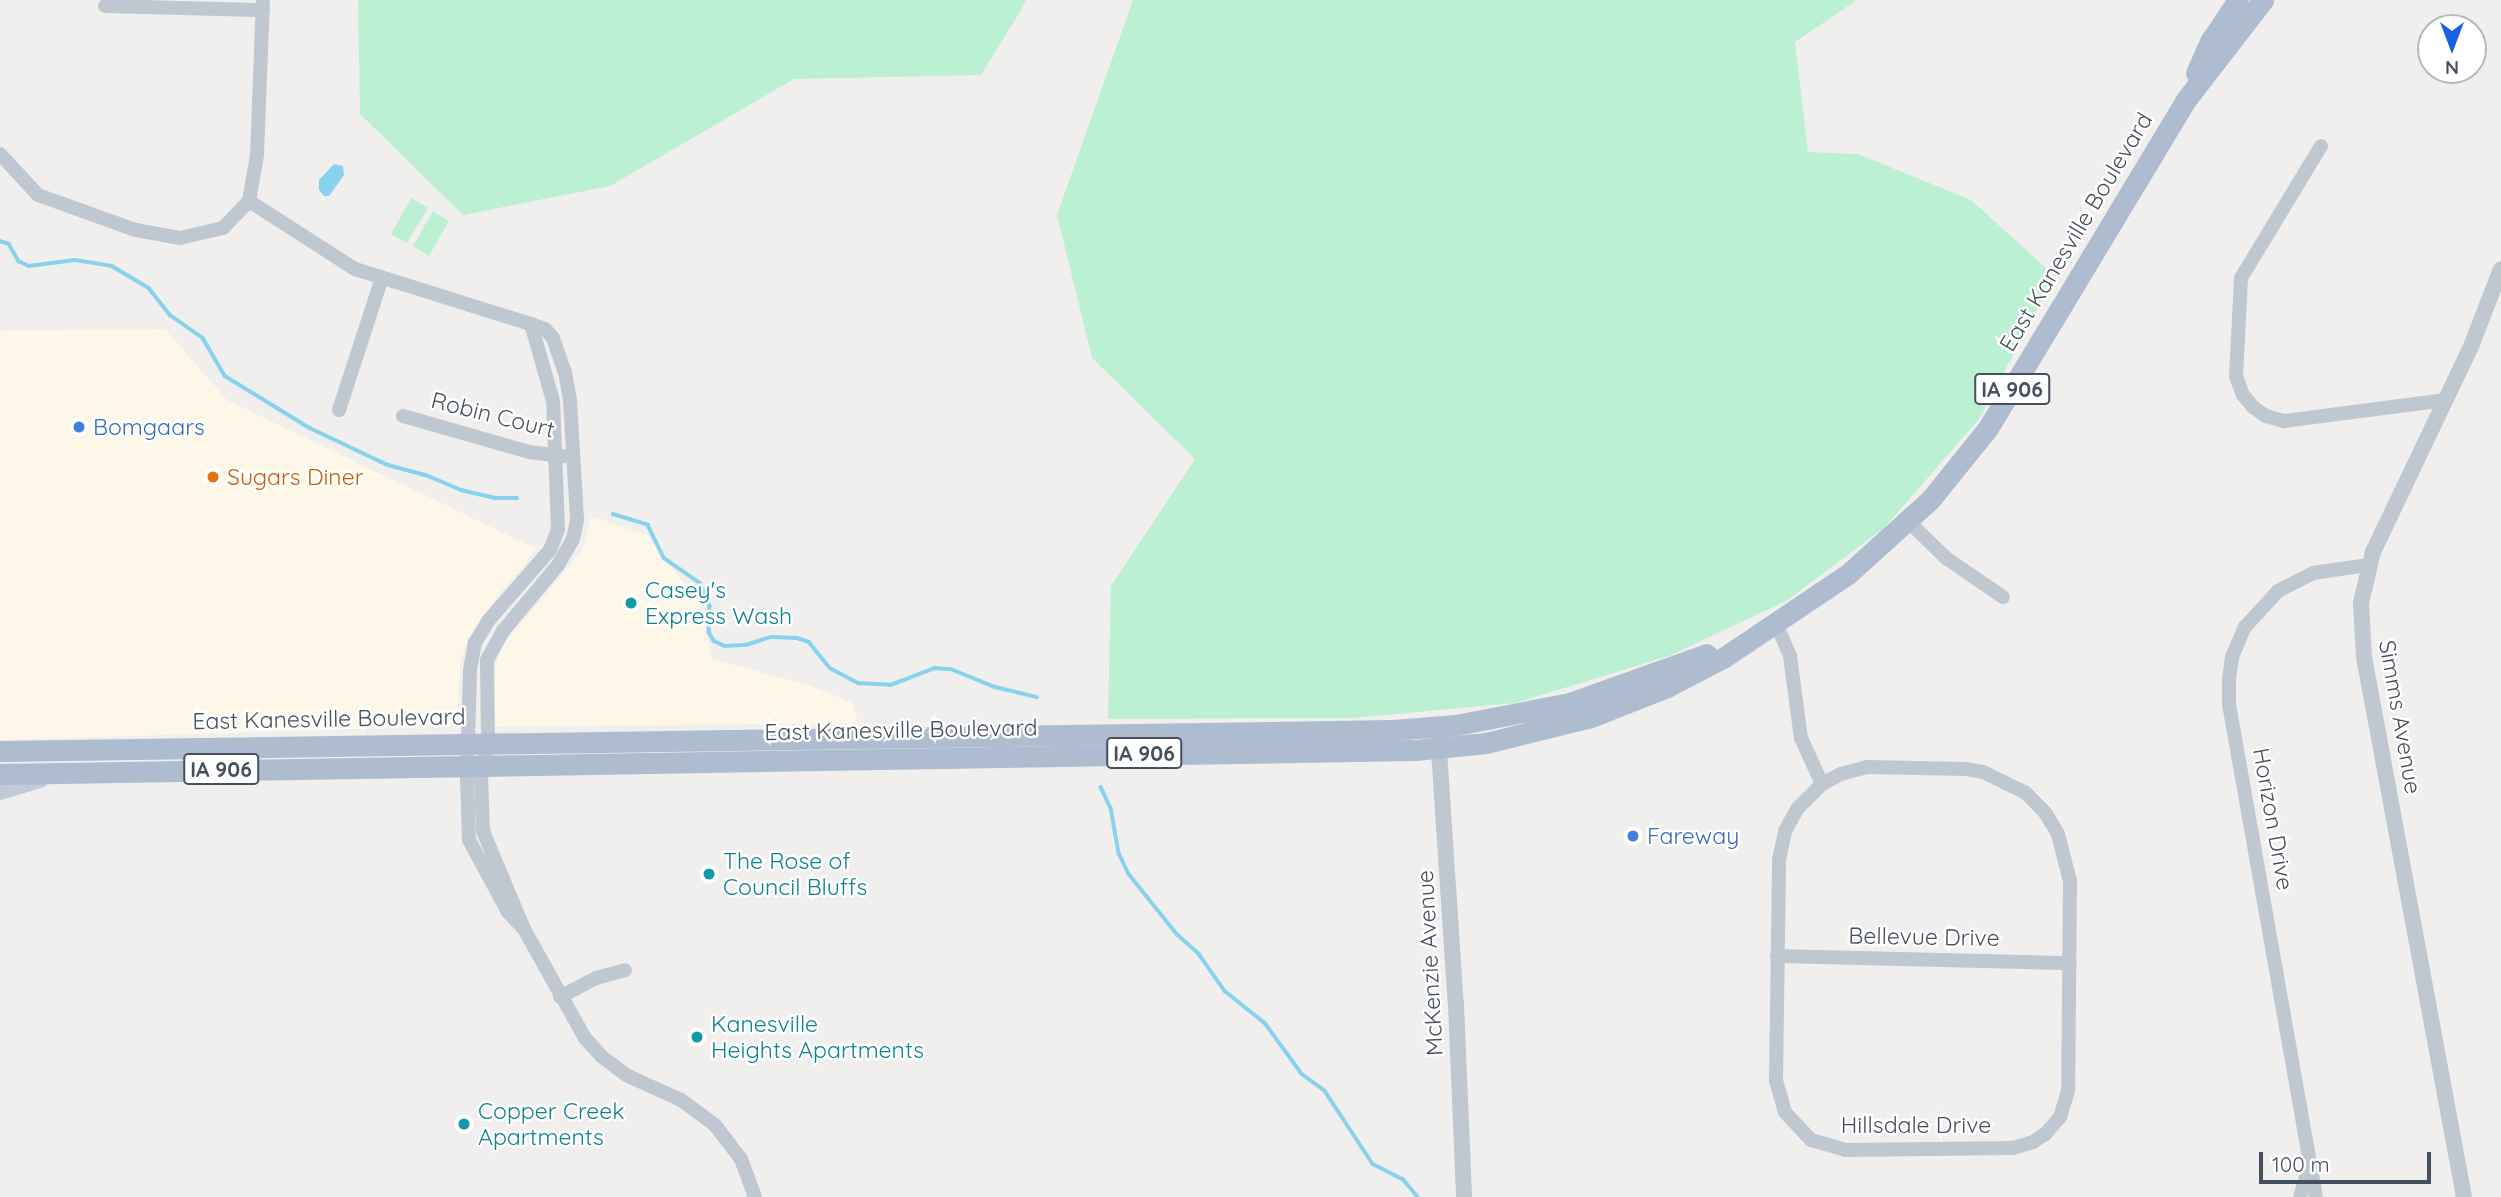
<!DOCTYPE html>
<html>
<head>
<meta charset="utf-8">
<style>
  body { margin:0 }
  #map { position:relative; width:2501px; height:1197px; overflow:hidden; background:#f1eeee; font-family:Quicksand,sans-serif }
  div>[style] { position:absolute }
  .commercial>* { inset:0; background:#fcf7e7 }
  .green>* { inset:0; background:#bcf0d3 }
  .water>* { inset:0; background:#88d2ed }
  .stream>* { height:3.5px; margin:-1.75px; padding:0 1.75px; transform-origin:1.75px; border-radius:1.75px; background:#88d2ed }
  .minor>* { height:14px; margin:-7px; padding:0 7px; transform-origin:7px; border-radius:7px; background:#bfc8d1 }
  .tertiary>* { height:16px; margin:-8px; padding:0 8px; transform-origin:8px; border-radius:8px; background:#bfc8d1 }
  .secondary>* { height:19px; margin:-9.5px; padding:0 9.5px; transform-origin:9.5px; border-radius:9.5px; background:#c1cad8 }
  .primary>* { height:21px; margin:-10.5px; padding:0 10.5px; transform-origin:10.5px; border-radius:10.5px; background:#adbcce }
  .dots>* { width:19px; height:19px; translate:-50% -50%; box-sizing:border-box; border:4px solid #fff; border-radius:50% }
  span { translate:-50% -50%; white-space:nowrap; text-align:center; line-height:1.15; -webkit-text-stroke:5px #fff; paint-order:stroke }
  .shield-label span { padding:2px 5px; background:#fff; border:2px solid; border-radius:5px; -webkit-text-stroke-width:0 }
  .shield-label { font-size:21px; color:#46505c; font-weight:700 }
  .street-label { font-size:23px; color:#46505c }
  .shop-label { font-size:23px; color:#366cbe }
  .left { translate:0 -50%; text-align:left }
  .food-label { font-size:23px; color:#c56008 }
  .culture-label { font-size:23px; color:#0d838f }
  .north { position:absolute; left:2417px; top:14px; width:70px; height:70px; box-sizing:border-box; background:#fff; border:2px solid #b5b9be; border-radius:50%; rotate:180deg; font-size:19px; font-weight:700; line-height:28px; text-align:center; color:#46505c }
  .north::after { content:''; display:block; margin:auto; width:24px; height:32px; background:#1662e4; clip-path:polygon(50% 0,100% 100%,50% 72%,0 100%) }
  .scale { position:absolute; left:2259px; top:1152px; width:172px; height:32px; box-sizing:border-box; border:4px solid #46505c; border-top:0; padding-left:9px; font-size:21px; line-height:24px; white-space:nowrap; color:#46505c; -webkit-text-stroke:5px #fff; paint-order:stroke }
</style>
</head>
<body>
<div id="map">
  <div class="commercial">
    <i style="clip-path:polygon(165px 329px,227px 400px,537px 549px,496px 598px,469px 637px,461px 659px,457px 726px,0 740px,0 331px)"></i>
    <i style="clip-path:polygon(591px 516px,647px 535px,699px 603px,712px 659px,808px 685px,852px 703px,858px 723px,493px 727px,495px 669px,503px 644px,583px 550px)"></i>
  </div>
  <div class="green">
    <i style="clip-path:polygon(358px 0,1027px 0,981px 75px,794px 79px,610px 186px,463px 215px,360px 114px)"></i>
    <i style="clip-path:polygon(1133px 0,1857px 0,1795px 42px,1808px 152px,1858px 154px,1971px 200px,2055px 276px,1979px 419px,1885px 527px,1786px 601px,1669px 656px,1515px 703px,1352px 718px,1108px 719px,1111px 586px,1195px 459px,1092px 358px,1057px 215px)"></i>
    <i style="clip-path:polygon(411px 198px,428px 208px,407px 243px,391px 234px)"></i>
    <i style="clip-path:polygon(433px 211px,449px 221px,429px 256px,413px 246px)"></i>
  </div>
  <div class="water">
    <i style="clip-path:polygon(334px 164px,343px 166px,344px 175px,329px 196px,324px 196px,319px 190px,319px 180px)"></i>
  </div>
  <div class="stream">
    <i style="left:0;top:241px;width:9px;rotate:18deg"></i>
    <i style="left:9px;top:244px;width:20px;rotate:60deg"></i>
    <i style="left:19px;top:261px;width:11px;rotate:27deg"></i>
    <i style="left:29px;top:266px;width:46px;rotate:-7.4deg"></i>
    <i style="left:75px;top:260px;width:37px;rotate:9deg"></i>
    <i style="left:112px;top:266px;width:43px;rotate:30.7deg"></i>
    <i style="left:149px;top:288px;width:34px;rotate:52deg"></i>
    <i style="left:170px;top:315px;width:40px;rotate:34.9deg"></i>
    <i style="left:203px;top:338px;width:44px;rotate:59.9deg"></i>
    <i style="left:225px;top:376px;width:100px;rotate:31.5deg"></i>
    <i style="left:310px;top:428px;width:86px;rotate:25.4deg"></i>
    <i style="left:388px;top:465px;width:39px;rotate:15deg"></i>
    <i style="left:426px;top:475px;width:38px;rotate:23deg"></i>
    <i style="left:461px;top:490px;width:36px;rotate:13deg"></i>
    <i style="left:496px;top:498px;width:21px"></i>
    <i style="left:613px;top:514px;width:37px;rotate:17deg"></i>
    <i style="left:648px;top:525px;width:37px;rotate:64deg"></i>
    <i style="left:664px;top:558px;width:44px;rotate:34.8deg"></i>
    <i style="left:700px;top:583px;width:25px;rotate:67deg"></i>
    <i style="left:710px;top:606px;width:26px;rotate:92deg"></i>
    <i style="left:709px;top:632px;width:10px;rotate:61deg"></i>
    <i style="left:714px;top:641px;width:12px;rotate:24deg"></i>
    <i style="left:725px;top:646px;width:21px;rotate:-3deg"></i>
    <i style="left:746px;top:645px;width:26px;rotate:-18deg"></i>
    <i style="left:771px;top:637px;width:26px;rotate:2deg"></i>
    <i style="left:797px;top:638px;width:13px;rotate:18deg"></i>
    <i style="left:809px;top:642px;width:33px;rotate:51deg"></i>
    <i style="left:830px;top:668px;width:32px;rotate:28deg"></i>
    <i style="left:858px;top:683px;width:33px;rotate:3deg"></i>
    <i style="left:891px;top:685px;width:47px;rotate:-21.1deg"></i>
    <i style="left:935px;top:668px;width:16px;rotate:4deg"></i>
    <i style="left:951px;top:669px;width:48px;rotate:22.2deg"></i>
    <i style="left:995px;top:687px;width:43px;rotate:13.4deg"></i>
    <i style="left:1101px;top:787px;width:23px;rotate:65deg"></i>
    <i style="left:1111px;top:808px;width:46px;rotate:79.9deg"></i>
    <i style="left:1119px;top:853px;width:23px;rotate:65deg"></i>
    <i style="left:1129px;top:874px;width:77px;rotate:51.3deg"></i>
    <i style="left:1177px;top:934px;width:30px;rotate:42deg"></i>
    <i style="left:1199px;top:954px;width:45px;rotate:54.9deg"></i>
    <i style="left:1225px;top:991px;width:51px;rotate:38.7deg"></i>
    <i style="left:1265px;top:1023px;width:63px;rotate:54deg"></i>
    <i style="left:1302px;top:1074px;width:29px;rotate:36deg"></i>
    <i style="left:1325px;top:1091px;width:87px;rotate:56.7deg"></i>
    <i style="left:1373px;top:1164px;width:34px;rotate:27deg"></i>
    <i style="left:1403px;top:1179px;width:23px;rotate:50deg"></i>
  </div>
  <div class="minor">
    <i style="left:105px;top:6px;width:158px;rotate:1.5deg"></i>
    <i style="left:2321px;top:146px;width:154px;rotate:121.2deg"></i>
    <i style="left:2241px;top:278px;width:98px;rotate:92.9deg"></i>
    <i style="left:2236px;top:376px;width:20px;rotate:70deg"></i>
    <i style="left:2243px;top:395px;width:16px;rotate:50deg"></i>
    <i style="left:2253px;top:407px;width:16px;rotate:35deg"></i>
    <i style="left:2266px;top:416px;width:19px;rotate:16deg"></i>
    <i style="left:2284px;top:421px;width:163px;rotate:-7.4deg"></i>
    <i style="left:0;top:154px;width:56px;rotate:47.2deg"></i>
    <i style="left:38px;top:195px;width:104px;rotate:19.7deg"></i>
    <i style="left:136px;top:230px;width:45px;rotate:10.3deg"></i>
    <i style="left:180px;top:238px;width:44px;rotate:-13.1deg"></i>
    <i style="left:223px;top:228px;width:37px;rotate:-46deg"></i>
    <i style="left:249px;top:201px;width:47px;rotate:-80.1deg"></i>
    <i style="left:257px;top:155px;width:155px;rotate:-87.8deg"></i>
    <i style="left:249px;top:201px;width:126px;rotate:32.7deg"></i>
    <i style="left:355px;top:269px;width:184px;rotate:17.4deg"></i>
    <i style="left:531px;top:324px;width:15px;rotate:20deg"></i>
    <i style="left:545px;top:329px;width:12px;rotate:48deg"></i>
    <i style="left:553px;top:338px;width:36px;rotate:71deg"></i>
    <i style="left:565px;top:372px;width:29px;rotate:80deg"></i>
    <i style="left:570px;top:401px;width:119px;rotate:86.6deg"></i>
    <i style="left:577px;top:520px;width:19px;rotate:102deg"></i>
    <i style="left:573px;top:539px;width:30px;rotate:120deg"></i>
    <i style="left:558px;top:565px;width:86px;rotate:129.8deg"></i>
    <i style="left:503px;top:631px;width:33px;rotate:119deg"></i>
    <i style="left:487px;top:660px;width:83px;rotate:89.3deg"></i>
    <i style="left:488px;top:743px;width:36px;rotate:101deg"></i>
    <i style="left:481px;top:778px;width:53px;rotate:87.8deg"></i>
    <i style="left:483px;top:831px;width:106px;rotate:67.3deg"></i>
    <i style="left:524px;top:929px;width:125px;rotate:60.8deg"></i>
    <i style="left:585px;top:1038px;width:24px;rotate:48deg"></i>
    <i style="left:601px;top:1056px;width:31px;rotate:37deg"></i>
    <i style="left:626px;top:1075px;width:60px;rotate:24.4deg"></i>
    <i style="left:681px;top:1100px;width:42px;rotate:36.3deg"></i>
    <i style="left:715px;top:1125px;width:43px;rotate:52.6deg"></i>
    <i style="left:741px;top:1159px;width:40px;rotate:69.8deg"></i>
    <i style="left:339px;top:410px;width:139px;rotate:-72deg"></i>
    <i style="left:403px;top:416px;width:131px;rotate:15.9deg"></i>
    <i style="left:529px;top:452px;width:35px;rotate:7deg"></i>
    <i style="left:1909px;top:522px;width:52px;rotate:44.2deg"></i>
    <i style="left:1946px;top:558px;width:69px;rotate:34.4deg"></i>
    <i style="left:1776px;top:623px;width:36px;rotate:67deg"></i>
    <i style="left:1790px;top:656px;width:83px;rotate:82.4deg"></i>
    <i style="left:1801px;top:738px;width:51px;rotate:65.5deg"></i>
    <i style="left:1867px;top:767px;width:99px;rotate:1.2deg"></i>
    <i style="left:1966px;top:769px;width:17px;rotate:10deg"></i>
    <i style="left:1983px;top:772px;width:48px;rotate:26deg"></i>
    <i style="left:2026px;top:793px;width:29px;rotate:46deg"></i>
    <i style="left:2046px;top:814px;width:23px;rotate:59deg"></i>
    <i style="left:2058px;top:834px;width:49px;rotate:75.7deg"></i>
    <i style="left:2070px;top:881px;width:210px;rotate:90.5deg"></i>
    <i style="left:2068px;top:1091px;width:27px;rotate:107deg"></i>
    <i style="left:2060px;top:1117px;width:23px;rotate:131deg"></i>
    <i style="left:2045px;top:1134px;width:14px;rotate:146deg"></i>
    <i style="left:2033px;top:1142px;width:21px;rotate:163deg"></i>
    <i style="left:2013px;top:1148px;width:167px;rotate:179.3deg"></i>
    <i style="left:1846px;top:1150px;width:36px;rotate:-164deg"></i>
    <i style="left:1811px;top:1140px;width:38px;rotate:-133deg"></i>
    <i style="left:1785px;top:1112px;width:32px;rotate:-106deg"></i>
    <i style="left:1776px;top:1081px;width:221px;rotate:-89.2deg"></i>
    <i style="left:1779px;top:860px;width:30px;rotate:-78deg"></i>
    <i style="left:1785px;top:831px;width:26px;rotate:-61deg"></i>
    <i style="left:1798px;top:808px;width:34px;rotate:-45deg"></i>
    <i style="left:1822px;top:784px;width:21px;rotate:-28deg"></i>
    <i style="left:1841px;top:774px;width:27px;rotate:-15deg"></i>
    <i style="left:523px;top:928px;width:22px;rotate:-133deg"></i>
    <i style="left:508px;top:912px;width:82px;rotate:-118.4deg"></i>
    <i style="left:469px;top:840px;width:62px;rotate:-91.8deg"></i>
    <i style="left:467px;top:778px;width:108px;rotate:-88.4deg"></i>
    <i style="left:470px;top:670px;width:27px;rotate:-80deg"></i>
    <i style="left:475px;top:643px;width:26px;rotate:-59deg"></i>
    <i style="left:488px;top:621px;width:94px;rotate:-48.9deg"></i>
    <i style="left:550px;top:550px;width:22px;rotate:-69deg"></i>
    <i style="left:558px;top:529px;width:128px;rotate:-92.2deg"></i>
    <i style="left:553px;top:401px;width:80px;rotate:-105.9deg"></i>
    <i style="left:1777px;top:956px;width:293px;rotate:1.4deg"></i>
    <i style="left:560px;top:997px;width:41px;rotate:-27.8deg"></i>
    <i style="left:596px;top:978px;width:30px;rotate:-15deg"></i>
    <i style="left:2300px;top:1197px;width:30px;rotate:-73deg"></i>
    <i style="left:2316px;top:1197px;width:501px;rotate:-100.01deg"></i>
    <i style="left:2229px;top:704px;width:25px;rotate:-90deg"></i>
    <i style="left:2229px;top:679px;width:22px;rotate:-82deg"></i>
    <i style="left:2232px;top:657px;width:33px;rotate:-67deg"></i>
    <i style="left:2245px;top:627px;width:49px;rotate:-47.5deg"></i>
    <i style="left:2278px;top:591px;width:39px;rotate:-27deg"></i>
    <i style="left:2313px;top:573px;width:56px;rotate:-8.3deg"></i>
  </div>
  <div class="tertiary">
    <i style="left:1438px;top:736px;width:269px;rotate:86.2deg"></i>
    <i style="left:1456px;top:1004px;width:193px;rotate:87.6deg"></i>
    <i style="left:2464px;top:1197px;width:549px;rotate:-100.49deg"></i>
    <i style="left:2364px;top:657px;width:54px;rotate:-93.2deg"></i>
    <i style="left:2361px;top:603px;width:52px;rotate:-76.8deg"></i>
    <i style="left:2373px;top:552px;width:230px;rotate:-64.5deg"></i>
    <i style="left:2472px;top:344px;width:80px;rotate:-68.9deg"></i>
  </div>
  <div class="secondary">
    <i style="left:0;top:790px;width:41px;rotate:-17.1deg"></i>
  </div>
  <div class="primary">
    <i style="left:2196px;top:73px;width:36px;rotate:-66deg"></i>
    <i style="left:2211px;top:40px;width:48px;rotate:-56deg"></i>
    <i style="left:0;top:751px;width:1393px;rotate:-0.86deg"></i>
    <i style="left:1393px;top:730px;width:63px;rotate:-4.5deg"></i>
    <i style="left:1456px;top:725px;width:116px;rotate:-10.9deg"></i>
    <i style="left:1570px;top:703px;width:145px;rotate:-19.7deg"></i>
    <i style="left:0;top:774px;width:1415px;rotate:-0.97deg"></i>
    <i style="left:1415px;top:750px;width:71px;rotate:-5.6deg"></i>
    <i style="left:1486px;top:743px;width:108px;rotate:-13.9deg"></i>
    <i style="left:1591px;top:717px;width:82px;rotate:-21.5deg"></i>
    <i style="left:1667px;top:687px;width:63px;rotate:-27.4deg"></i>
    <i style="left:1723px;top:658px;width:151px;rotate:-33.9deg"></i>
    <i style="left:1848px;top:574px;width:110px;rotate:-42.1deg"></i>
    <i style="left:1930px;top:500px;width:92px;rotate:-51.1deg"></i>
    <i style="left:1988px;top:428px;width:382px;rotate:-58.9deg"></i>
    <i style="left:2185px;top:101px;width:128px;rotate:-52.3deg"></i>
  </div>
  <div class="dots">
    <i style="left:79px;top:427px;background:#3f7fe0"></i>
    <i style="left:213px;top:477px;background:#e8710a"></i>
    <i style="left:631px;top:603px;background:#0f9aa8"></i>
    <i style="left:1633px;top:836px;background:#3f7fe0"></i>
    <i style="left:709px;top:874px;background:#0f9aa8"></i>
    <i style="left:697px;top:1037px;background:#0f9aa8"></i>
    <i style="left:464px;top:1124px;background:#0f9aa8"></i>
  </div>
  <div class="shield-label">
    <span style="left:2012px;top:389px">IA 906</span>
    <span style="left:1144px;top:753px">IA 906</span>
    <span style="left:221px;top:769px">IA 906</span>
  </div>
  <div class="street-label">
    <span style="left:2076px;top:232px;rotate:-59deg">East Kanesville Boulevard</span>
    <span style="left:493px;top:415px;rotate:14deg">Robin Court</span>
    <span style="left:2400px;top:717px;rotate:80deg">Simms Avenue</span>
    <span style="left:329px;top:719px;rotate:-1deg">East Kanesville Boulevard</span>
    <span style="left:901px;top:730px;rotate:-1deg">East Kanesville Boulevard</span>
    <span style="left:2273px;top:819px;rotate:80deg">Horizon Drive</span>
    <span style="left:1924px;top:937px;rotate:1deg">Bellevue Drive</span>
    <span style="left:1430px;top:963px;rotate:-93deg">McKenzie Avenue</span>
    <span style="left:1916px;top:1125px">Hillsdale Drive</span>
  </div>
  <div class="shop-label">
    <span class="left" style="left:93px;top:427px">Bomgaars</span>
    <span class="left" style="left:1647px;top:836px">Fareway</span>
  </div>
  <div class="food-label">
    <span class="left" style="left:227px;top:477px">Sugars Diner</span>
  </div>
  <div class="culture-label">
    <span class="left" style="left:645px;top:603px">Casey's<br>Express Wash</span>
    <span class="left" style="left:723px;top:874px">The Rose of<br>Council Bluffs</span>
    <span class="left" style="left:711px;top:1037px">Kanesville<br>Heights Apartments</span>
    <span class="left" style="left:478px;top:1124px">Copper Creek<br>Apartments</span>
  </div>
  <div class="north">N</div>
  <div class="scale">100 m</div>
</div>
</body>
</html>
